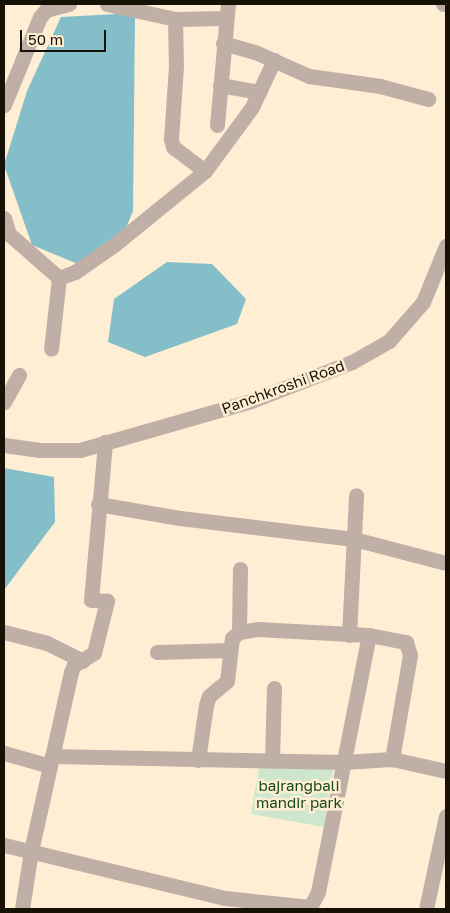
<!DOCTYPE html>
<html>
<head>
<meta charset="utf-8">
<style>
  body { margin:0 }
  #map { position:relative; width:450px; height:913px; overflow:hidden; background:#feeed3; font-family:"Golos Text",sans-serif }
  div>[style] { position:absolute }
  .green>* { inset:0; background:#cee6cd }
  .water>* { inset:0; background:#84bec9 }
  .minor>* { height:15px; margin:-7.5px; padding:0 7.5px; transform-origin:7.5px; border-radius:7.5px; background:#c0afa6 }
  span { translate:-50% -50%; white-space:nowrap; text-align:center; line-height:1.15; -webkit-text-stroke:5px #feeed3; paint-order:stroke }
  .street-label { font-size:15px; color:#181106 }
  .park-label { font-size:15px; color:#144719 }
  .frame { position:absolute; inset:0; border:5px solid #181106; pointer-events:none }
  .scale { position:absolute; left:20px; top:30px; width:86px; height:22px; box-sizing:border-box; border:2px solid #181106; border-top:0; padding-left:6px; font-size:15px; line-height:18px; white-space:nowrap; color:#181106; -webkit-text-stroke:4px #feeed3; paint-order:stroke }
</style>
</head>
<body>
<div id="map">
  <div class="green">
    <i style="clip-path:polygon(260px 763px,334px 764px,324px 827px,251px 814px)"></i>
  </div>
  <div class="water">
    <i style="clip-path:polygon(135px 13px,133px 211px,124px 233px,78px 264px,32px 245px,4px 165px,27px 91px,61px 17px)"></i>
    <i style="clip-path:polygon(167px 262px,212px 264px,246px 299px,237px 324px,145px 357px,108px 342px,114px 299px)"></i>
    <i style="clip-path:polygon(4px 468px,54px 477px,55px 522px,4px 590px)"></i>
  </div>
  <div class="minor">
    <i style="left:107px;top:4px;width:70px;rotate:12.4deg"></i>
    <i style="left:175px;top:19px;width:50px;rotate:-1.1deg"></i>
    <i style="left:443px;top:4px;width:3px"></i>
    <i style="left:175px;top:19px;width:47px;rotate:88.8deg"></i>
    <i style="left:176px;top:66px;width:73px;rotate:93.9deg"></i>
    <i style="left:171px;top:139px;width:8px;rotate:76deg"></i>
    <i style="left:173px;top:147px;width:40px;rotate:37deg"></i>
    <i style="left:223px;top:43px;width:33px;rotate:16deg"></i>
    <i style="left:255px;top:52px;width:59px;rotate:24deg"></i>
    <i style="left:309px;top:76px;width:72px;rotate:8deg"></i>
    <i style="left:380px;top:86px;width:50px;rotate:15.2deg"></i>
    <i style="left:220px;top:85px;width:40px;rotate:10deg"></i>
    <i style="left:4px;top:105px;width:95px;rotate:-67.8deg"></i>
    <i style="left:40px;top:17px;width:9px;rotate:-49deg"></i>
    <i style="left:46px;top:10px;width:24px;rotate:-15deg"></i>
    <i style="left:217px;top:125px;width:121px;rotate:-84.8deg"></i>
    <i style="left:4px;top:218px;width:17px;rotate:73deg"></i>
    <i style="left:9px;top:234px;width:67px;rotate:41.3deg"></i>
    <i style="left:59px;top:278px;width:71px;rotate:96.4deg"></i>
    <i style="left:59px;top:278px;width:17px;rotate:-21deg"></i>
    <i style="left:75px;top:272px;width:47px;rotate:-34.7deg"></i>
    <i style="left:114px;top:245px;width:117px;rotate:-39.1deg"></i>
    <i style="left:205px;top:171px;width:79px;rotate:-53.7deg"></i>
    <i style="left:252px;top:107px;width:52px;rotate:-64.9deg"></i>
    <i style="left:4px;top:402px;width:31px;rotate:-61deg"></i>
    <i style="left:4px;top:445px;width:36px;rotate:8deg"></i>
    <i style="left:40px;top:450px;width:40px"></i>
    <i style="left:80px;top:450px;width:178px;rotate:-16deg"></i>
    <i style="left:251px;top:401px;width:108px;rotate:-21.1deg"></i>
    <i style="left:352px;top:362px;width:43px;rotate:-29.6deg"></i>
    <i style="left:389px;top:341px;width:52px;rotate:-48.9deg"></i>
    <i style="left:423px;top:302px;width:61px;rotate:-67.7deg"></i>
    <i style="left:98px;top:504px;width:83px;rotate:9.7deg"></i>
    <i style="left:180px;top:518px;width:175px;rotate:6.9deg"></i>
    <i style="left:354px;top:539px;width:95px;rotate:14.6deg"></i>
    <i style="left:4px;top:632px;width:44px;rotate:14.3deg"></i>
    <i style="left:47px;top:643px;width:40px;rotate:26.6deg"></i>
    <i style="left:239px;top:632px;width:63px;rotate:-89.1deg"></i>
    <i style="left:349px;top:635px;width:140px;rotate:-87.1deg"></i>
    <i style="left:157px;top:652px;width:72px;rotate:-1.6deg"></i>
    <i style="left:4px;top:753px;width:48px;rotate:15.8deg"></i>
    <i style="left:52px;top:756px;width:292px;rotate:1.2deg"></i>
    <i style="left:344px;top:762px;width:48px;rotate:-3.6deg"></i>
    <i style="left:392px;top:759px;width:55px;rotate:12.5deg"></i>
    <i style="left:198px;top:760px;width:56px;rotate:-81.7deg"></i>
    <i style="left:206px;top:705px;width:9px;rotate:-72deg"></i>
    <i style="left:209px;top:696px;width:23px;rotate:-40deg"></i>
    <i style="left:227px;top:681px;width:43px;rotate:-83.4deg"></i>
    <i style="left:232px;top:638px;width:9px;rotate:-41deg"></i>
    <i style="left:239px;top:632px;width:18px;rotate:-9deg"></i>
    <i style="left:257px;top:629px;width:112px;rotate:3.1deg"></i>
    <i style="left:369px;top:635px;width:38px;rotate:11deg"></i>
    <i style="left:406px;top:642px;width:14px;rotate:73deg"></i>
    <i style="left:410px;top:655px;width:106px;rotate:99.8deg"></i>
    <i style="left:272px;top:760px;width:72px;rotate:-88.4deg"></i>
    <i style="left:4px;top:845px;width:227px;rotate:13.5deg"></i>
    <i style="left:225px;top:898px;width:85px;rotate:6deg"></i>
    <i style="left:310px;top:907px;width:17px;rotate:-62deg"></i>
    <i style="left:318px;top:892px;width:262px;rotate:-78.8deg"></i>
    <i style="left:22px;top:909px;width:59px;rotate:-81.2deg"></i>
    <i style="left:31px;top:851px;width:183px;rotate:-77.4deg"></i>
    <i style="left:71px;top:672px;width:8px;rotate:-67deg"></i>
    <i style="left:74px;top:665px;width:23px;rotate:-31deg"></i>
    <i style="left:94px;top:653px;width:54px;rotate:-76deg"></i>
    <i style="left:107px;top:601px;width:16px;rotate:-176deg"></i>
    <i style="left:91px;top:600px;width:159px;rotate:-84.9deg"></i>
    <i style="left:426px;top:909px;width:95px;rotate:-77.9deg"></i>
  </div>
  <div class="street-label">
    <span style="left:283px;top:387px;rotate:-20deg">Panchkroshi Road</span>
  </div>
  <div class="park-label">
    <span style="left:299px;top:794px">bajrangbali<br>mandir park</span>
  </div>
  <div class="frame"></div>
  <div class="scale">50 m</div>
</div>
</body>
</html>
